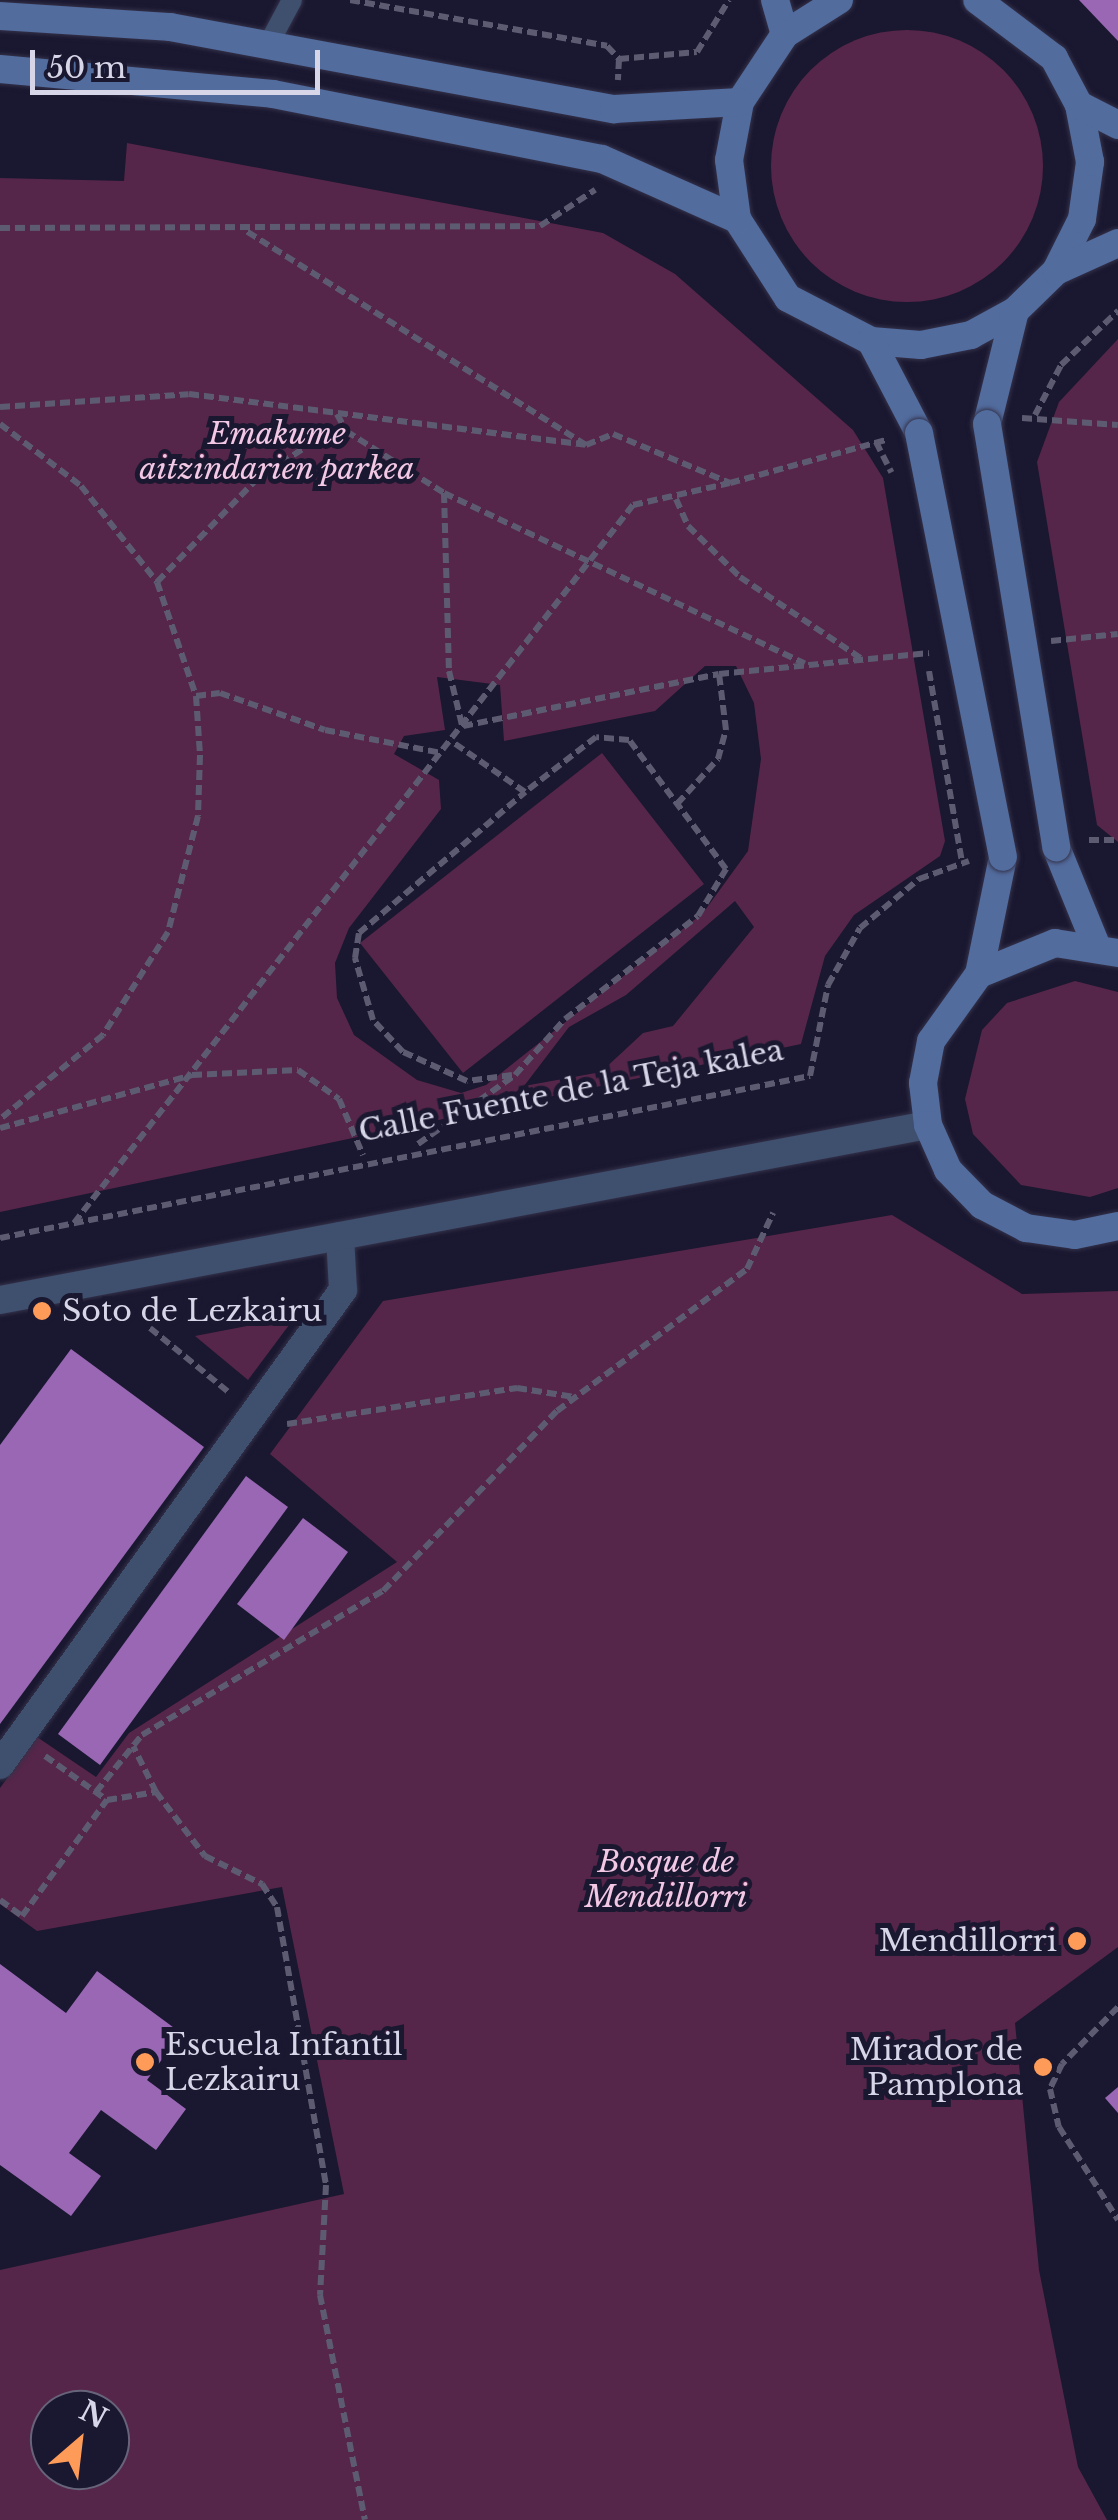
<!DOCTYPE html>
<html>
<head>
<meta charset="utf-8">
<style>
  body { margin:0 }
  #map { position:relative; width:1118px; height:2520px; overflow:hidden; background:#1a1730; font-family:"Libre Baskerville",serif }
  div>[style] { position:absolute }
  .green>* { inset:0; background:#552649 }
  .round { border-radius:50% }
  .building>* { inset:0; background:#9967b3 }
  .path>* { height:6px; margin-top:-3px; transform-origin:0; background:repeating-linear-gradient(90deg,#5d5b71 0 10px,transparent 0 15px) }
  .roads { filter:drop-shadow(0 0 2px #34324a) drop-shadow(0 0 2px #34324a) }
  .service>* { height:20px; margin:-10px; padding:0 10px; transform-origin:10px; border-radius:10px; background:#3f4f6e }
  .minor>* { height:28px; margin:-14px; padding:0 14px; transform-origin:14px; border-radius:14px; background:#3f4f6e }
  .tertiary>* { height:28px; margin:-14px; padding:0 14px; transform-origin:14px; border-radius:14px; background:#3f4f6e }
  .secondary>* { height:28px; margin:-14px; padding:0 14px; transform-origin:14px; border-radius:14px; background:#526c9e }
  .path-bridge>* { height:6px; margin-top:-3px; transform-origin:0; background:repeating-linear-gradient(90deg,#5d5b71 0 10px,transparent 0 15px) }
  .bridges { filter:drop-shadow(0 0 2px #34324a) drop-shadow(0 0 2px #34324a) }
  .secondary-bridge>* { height:28px; margin:-14px; padding:0 14px; transform-origin:14px; border-radius:14px; background:#526c9e }
  .dots>* { width:28px; height:28px; translate:-50% -50%; box-sizing:border-box; border:5px solid #1a1730; border-radius:50% }
  span { translate:-50% -50%; white-space:nowrap; text-align:center; line-height:1.15; -webkit-text-stroke:10px #1a1730; paint-order:stroke }
  .park-label { font-size:30px; color:#f3c8e5; font-style:italic }
  .street-label { font-size:30px; color:#d7d6e8 }
  .poi-label { font-size:30px; color:#d7d6e8 }
  .left { translate:0 -50%; text-align:left }
  .right { translate:-100% -50%; text-align:right }
  .north { position:absolute; left:30px; top:2390px; width:100px; height:100px; box-sizing:border-box; background:#1a1730; border:2px solid #66637a; border-radius:50%; rotate:28deg; font-size:28px; font-weight:700; line-height:40px; text-align:center; color:#d7d6e8 }
  .north::after { content:''; display:block; margin:auto; width:35px; height:45px; background:#fe9b58; clip-path:polygon(50% 0,100% 100%,50% 72%,0 100%) }
  .scale { position:absolute; left:30px; top:50px; width:290px; height:45px; box-sizing:border-box; border:5px solid #d7d6e8; border-top:0; padding-left:12px; font-size:30px; line-height:35px; white-space:nowrap; color:#d7d6e8; -webkit-text-stroke:8px #1a1730; paint-order:stroke }
</style>
</head>
<body>
<div id="map">
  <div class="green">
    <i class="round" style="left:771px;top:30px;width:272px;height:272px"></i>
    <i style="clip-path:polygon(evenodd,127px 143px,603px 233px,675px 274px,853px 430px,883px 478px,945px 841px,940px 856px,854px 915px,825px 956px,801px 1044px,0 1212px,0 178px,124px 181px,127px 143px,705px 666px,736px 666px,754px 703px,761px 759px,748px 851px,703px 913px,486px 1085px,461px 1093px,417px 1080px,354px 1035px,337px 998px,335px 963px,349px 928px,441px 809px,439px 780px,394px 754px,404px 736px,445px 730px,437px 677px,500px 685px,504px 741px,655px 711px,705px 666px,127px 143px,735px 901px,754px 927px,673px 1026px,643px 1033px,601px 1072px,524px 1086px,569px 1027px,626px 995px,735px 901px)"></i>
    <i style="clip-path:polygon(1118px 339px,1118px 842px,1097px 825px,1037px 462px,1059px 402px)"></i>
    <i style="clip-path:polygon(602px 753px,704px 884px,463px 1073px,360px 943px)"></i>
    <i style="clip-path:polygon(1075px 981px,1118px 992px,1118px 1188px,1090px 1197px,1021px 1185px,973px 1134px,965px 1099px,982px 1030px,1007px 1003px)"></i>
    <i style="clip-path:polygon(evenodd,892px 1215px,1022px 1294px,1118px 1291px,1118px 1947px,1015px 2023px,1039px 2270px,1078px 2467px,1107px 2520px,0 2520px,0 2270px,344px 2194px,282px 1887px,37px 1931px,0 1904px,0 1788px,37px 1737px,96px 1777px,129px 1733px,397px 1562px,270px 1454px,383px 1301px,892px 1215px,50px 2410px,110px 2410px,110px 2470px,50px 2470px,50px 2410px)"></i>
    <i style="clip-path:polygon(295px 1317px,248px 1380px,195px 1336px,294px 1317px)"></i>
  </div>
  <div class="building">
    <i style="clip-path:polygon(1079px 0,1118px 0,1118px 41px)"></i>
    <i style="clip-path:polygon(71px 1349px,204px 1447px,0 1724px,0 1445px)"></i>
    <i style="clip-path:polygon(246px 1476px,288px 1507px,100px 1765px,58px 1734px)"></i>
    <i style="clip-path:polygon(303px 1518px,348px 1552px,284px 1640px,237px 1604px)"></i>
    <i style="clip-path:polygon(0 1964px,66px 2013px,97px 1971px,181px 2033px,147px 2080px,186px 2109px,156px 2150px,101px 2110px,69px 2153px,101px 2176px,71px 2216px,0 2165px)"></i>
    <i style="clip-path:polygon(1118px 2087px,1118px 2113px,1105px 2098px)"></i>
  </div>
  <div class="path">
    <i style="left:350px;top:0;width:261px;rotate:10.1deg"></i>
    <i style="left:607px;top:46px;width:18px;rotate:47deg"></i>
    <i style="left:619px;top:59px;width:21px;rotate:93deg"></i>
    <i style="left:619px;top:59px;width:78px;rotate:-5.1deg"></i>
    <i style="left:697px;top:52px;width:61px;rotate:-58.4deg"></i>
    <i style="left:0;top:228px;width:540px;rotate:-0.21deg"></i>
    <i style="left:540px;top:226px;width:66px;rotate:-33.2deg"></i>
    <i style="left:0;top:407px;width:189px;rotate:-3.9deg"></i>
    <i style="left:189px;top:394px;width:400px;rotate:7.3deg"></i>
    <i style="left:586px;top:445px;width:403px;rotate:-147.8deg"></i>
    <i style="left:337px;top:414px;width:19px;rotate:62deg"></i>
    <i style="left:346px;top:431px;width:116px;rotate:32.3deg"></i>
    <i style="left:444px;top:493px;width:178px;rotate:88.4deg"></i>
    <i style="left:449px;top:671px;width:56px;rotate:76.5deg"></i>
    <i style="left:1035px;top:415px;width:56px;rotate:-62.5deg"></i>
    <i style="left:1061px;top:365px;width:79px;rotate:-43.5deg"></i>
    <i style="left:1022px;top:418px;width:96px;rotate:4.2deg"></i>
    <i style="left:0;top:424px;width:102px;rotate:37.4deg"></i>
    <i style="left:81px;top:486px;width:122px;rotate:51.6deg"></i>
    <i style="left:157px;top:582px;width:120px;rotate:71.1deg"></i>
    <i style="left:196px;top:696px;width:59px;rotate:86.1deg"></i>
    <i style="left:200px;top:755px;width:61px;rotate:91.9deg"></i>
    <i style="left:198px;top:816px;width:120px;rotate:104.5deg"></i>
    <i style="left:168px;top:932px;width:122px;rotate:122.3deg"></i>
    <i style="left:103px;top:1035px;width:133px;rotate:140.8deg"></i>
    <i style="left:586px;top:445px;width:29px;rotate:-22deg"></i>
    <i style="left:613px;top:434px;width:127px;rotate:22.7deg"></i>
    <i style="left:730px;top:483px;width:162px;rotate:-15.4deg"></i>
    <i style="left:444px;top:493px;width:399px;rotate:25.3deg"></i>
    <i style="left:676px;top:499px;width:30px;rotate:66deg"></i>
    <i style="left:688px;top:526px;width:73px;rotate:44.4deg"></i>
    <i style="left:740px;top:577px;width:147px;rotate:33.9deg"></i>
    <i style="left:157px;top:582px;width:142px;rotate:-45.9deg"></i>
    <i style="left:256px;top:480px;width:79px;rotate:-33.7deg"></i>
    <i style="left:322px;top:436px;width:25px;rotate:-12deg"></i>
    <i style="left:1051px;top:641px;width:67px;rotate:-6deg"></i>
    <i style="left:196px;top:696px;width:24px;rotate:-7deg"></i>
    <i style="left:220px;top:693px;width:111px;rotate:19.4deg"></i>
    <i style="left:325px;top:730px;width:118px;rotate:11.2deg"></i>
    <i style="left:463px;top:726px;width:261px;rotate:-11.5deg"></i>
    <i style="left:719px;top:674px;width:211px;rotate:-5.7deg"></i>
    <i style="left:677px;top:804px;width:61px;rotate:-47.7deg"></i>
    <i style="left:718px;top:759px;width:30px;rotate:-75deg"></i>
    <i style="left:726px;top:730px;width:56px;rotate:-97.1deg"></i>
    <i style="left:1089px;top:840px;width:29px"></i>
    <i style="left:512px;top:1075px;width:45px;rotate:172.4deg"></i>
    <i style="left:467px;top:1081px;width:70px;rotate:-155.6deg"></i>
    <i style="left:403px;top:1052px;width:44px;rotate:-133.2deg"></i>
    <i style="left:373px;top:1020px;width:65px;rotate:-106.2deg"></i>
    <i style="left:355px;top:958px;width:25px;rotate:-81deg"></i>
    <i style="left:359px;top:933px;width:218px;rotate:-40.3deg"></i>
    <i style="left:0;top:1128px;width:199px;rotate:-15.4deg"></i>
    <i style="left:192px;top:1075px;width:106px;rotate:-2.7deg"></i>
    <i style="left:298px;top:1070px;width:50px;rotate:35.3deg"></i>
    <i style="left:339px;top:1099px;width:61px;rotate:66.8deg"></i>
    <i style="left:418px;top:1144px;width:119px;rotate:-35.4deg"></i>
    <i style="left:515px;top:1075px;width:75px;rotate:-48.2deg"></i>
    <i style="left:565px;top:1019px;width:168px;rotate:-37.8deg"></i>
    <i style="left:698px;top:916px;width:55px;rotate:-59.2deg"></i>
    <i style="left:726px;top:869px;width:161px;rotate:-126.9deg"></i>
    <i style="left:629px;top:740px;width:33px;rotate:-175deg"></i>
    <i style="left:596px;top:737px;width:90px;rotate:142.2deg"></i>
    <i style="left:525px;top:792px;width:90px;rotate:-145.4deg"></i>
    <i style="left:74px;top:1223px;width:910px;rotate:-52.1deg"></i>
    <i style="left:633px;top:505px;width:99px;rotate:-12.8deg"></i>
    <i style="left:0;top:1238px;width:826px;rotate:-11.31deg"></i>
    <i style="left:810px;top:1076px;width:93px;rotate:-78.8deg"></i>
    <i style="left:828px;top:985px;width:65px;rotate:-60.7deg"></i>
    <i style="left:860px;top:928px;width:77px;rotate:-39.7deg"></i>
    <i style="left:919px;top:879px;width:53px;rotate:-19.8deg"></i>
    <i style="left:150px;top:1328px;width:104px;rotate:39.2deg"></i>
    <i style="left:287px;top:1424px;width:233px;rotate:-8.9deg"></i>
    <i style="left:517px;top:1388px;width:58px;rotate:9deg"></i>
    <i style="left:45px;top:1756px;width:76px;rotate:35.4deg"></i>
    <i style="left:107px;top:1800px;width:50px;rotate:-9.3deg"></i>
    <i style="left:156px;top:1792px;width:51px;rotate:-116.6deg"></i>
    <i style="left:96px;top:1792px;width:73px;rotate:-51.1deg"></i>
    <i style="left:142px;top:1735px;width:281px;rotate:-30.9deg"></i>
    <i style="left:383px;top:1591px;width:250px;rotate:-46deg"></i>
    <i style="left:557px;top:1411px;width:237px;rotate:-36.8deg"></i>
    <i style="left:747px;top:1269px;width:62px;rotate:-65.1deg"></i>
    <i style="left:156px;top:1792px;width:81px;rotate:52.6deg"></i>
    <i style="left:205px;top:1856px;width:64px;rotate:26.2deg"></i>
    <i style="left:262px;top:1884px;width:27px;rotate:57deg"></i>
    <i style="left:277px;top:1907px;width:282px;rotate:80deg"></i>
    <i style="left:326px;top:2185px;width:110px;rotate:93.1deg"></i>
    <i style="left:320px;top:2295px;width:229px;rotate:78.7deg"></i>
    <i style="left:0;top:1900px;width:27px;rotate:36deg"></i>
    <i style="left:22px;top:1916px;width:144px;rotate:-53.8deg"></i>
    <i style="left:1118px;top:2007px;width:80px;rotate:134.5deg"></i>
    <i style="left:1062px;top:2064px;width:28px;rotate:116deg"></i>
    <i style="left:1050px;top:2089px;width:39px;rotate:77deg"></i>
    <i style="left:1059px;top:2127px;width:110px;rotate:57.6deg"></i>
  </div>
  <div class="roads">
    <div class="service">
      <i style="left:268px;top:45px;width:51px;rotate:-61.9deg"></i>
    </div>
    <div class="minor">
      <i style="left:0;top:1765px;width:586px;rotate:-54.17deg"></i>
      <i style="left:343px;top:1290px;width:54px;rotate:-93.2deg"></i>
    </div>
    <div class="tertiary">
      <i style="left:0;top:1300px;width:944px;rotate:-10.68deg"></i>
    </div>
    <div class="secondary">
      <i style="left:775px;top:0;width:35px;rotate:74deg"></i>
      <i style="left:839px;top:0;width:64px;rotate:147.8deg"></i>
      <i style="left:785px;top:34px;width:82px;rotate:123.5deg"></i>
      <i style="left:740px;top:102px;width:59px;rotate:100.7deg"></i>
      <i style="left:729px;top:160px;width:60px;rotate:82.3deg"></i>
      <i style="left:737px;top:219px;width:94px;rotate:57.2deg"></i>
      <i style="left:788px;top:298px;width:93px;rotate:27.4deg"></i>
      <i style="left:871px;top:341px;width:50px;rotate:4.6deg"></i>
      <i style="left:921px;top:345px;width:51px;rotate:-11.3deg"></i>
      <i style="left:971px;top:335px;width:50px;rotate:-28.6deg"></i>
      <i style="left:1015px;top:311px;width:57px;rotate:-44.3deg"></i>
      <i style="left:1056px;top:271px;width:58px;rotate:-63.4deg"></i>
      <i style="left:1082px;top:219px;width:58px;rotate:-82deg"></i>
      <i style="left:1090px;top:162px;width:58px;rotate:-100.9deg"></i>
      <i style="left:1079px;top:105px;width:53px;rotate:-118deg"></i>
      <i style="left:1054px;top:58px;width:96px;rotate:-143deg"></i>
      <i style="left:0;top:16px;width:170px;rotate:3.7deg"></i>
      <i style="left:170px;top:27px;width:452px;rotate:10.5deg"></i>
      <i style="left:614px;top:109px;width:126px;rotate:-3.2deg"></i>
      <i style="left:0;top:69px;width:274px;rotate:5.2deg"></i>
      <i style="left:273px;top:94px;width:335px;rotate:11.2deg"></i>
      <i style="left:602px;top:159px;width:148px;rotate:24deg"></i>
      <i style="left:1079px;top:105px;width:44px;rotate:27.1deg"></i>
      <i style="left:1056px;top:271px;width:68px;rotate:-24.3deg"></i>
      <i style="left:871px;top:341px;width:104px;rotate:62.4deg"></i>
      <i style="left:987px;top:424px;width:116px;rotate:-76.1deg"></i>
      <i style="left:1056px;top:847px;width:106px;rotate:67.8deg"></i>
      <i style="left:1118px;top:953px;width:64px;rotate:-171deg"></i>
      <i style="left:1055px;top:943px;width:82px;rotate:157.8deg"></i>
      <i style="left:979px;top:974px;width:82px;rotate:125.6deg"></i>
      <i style="left:931px;top:1041px;width:43px;rotate:100.8deg"></i>
      <i style="left:923px;top:1083px;width:42px;rotate:83.2deg"></i>
      <i style="left:928px;top:1125px;width:49px;rotate:66deg"></i>
      <i style="left:948px;top:1170px;width:49px;rotate:45.8deg"></i>
      <i style="left:982px;top:1205px;width:50px;rotate:27.6deg"></i>
      <i style="left:1026px;top:1228px;width:49px;rotate:8.1deg"></i>
      <i style="left:1075px;top:1235px;width:44px;rotate:-11.8deg"></i>
      <i style="left:979px;top:974px;width:119px;rotate:-78.4deg"></i>
    </div>
  </div>
  <div class="path-bridge">
    <i style="left:876px;top:442px;width:34px;rotate:63deg"></i>
    <i style="left:929px;top:671px;width:194px;rotate:80.2deg"></i>
  </div>
  <div class="bridges">
    <div class="secondary-bridge">
      <i style="left:987px;top:424px;width:429px;rotate:80.7deg"></i>
      <i style="left:919px;top:433px;width:432px;rotate:78.8deg"></i>
    </div>
  </div>
  <div class="dots">
    <i style="left:42px;top:1311px;background:#fe9b58"></i>
    <i style="left:1077px;top:1941px;background:#fe9b58"></i>
    <i style="left:145px;top:2062px;background:#fe9b58"></i>
    <i style="left:1043px;top:2067px;background:#fe9b58"></i>
  </div>
  <div class="park-label">
    <span style="left:277px;top:451px">Emakume<br>aitzindarien parkea</span>
    <span style="left:666px;top:1879px">Bosque de<br>Mendillorri</span>
  </div>
  <div class="street-label">
    <span style="left:571px;top:1091px;rotate:-11deg">Calle Fuente de la Teja kalea</span>
  </div>
  <div class="poi-label">
    <span class="left" style="left:62px;top:1311px">Soto de Lezkairu</span>
    <span class="right" style="left:1057px;top:1941px">Mendillorri</span>
    <span class="left" style="left:165px;top:2062px">Escuela Infantil<br>Lezkairu</span>
    <span class="right" style="left:1023px;top:2067px">Mirador de<br>Pamplona</span>
  </div>
  <div class="north">N</div>
  <div class="scale">50 m</div>
</div>
</body>
</html>
